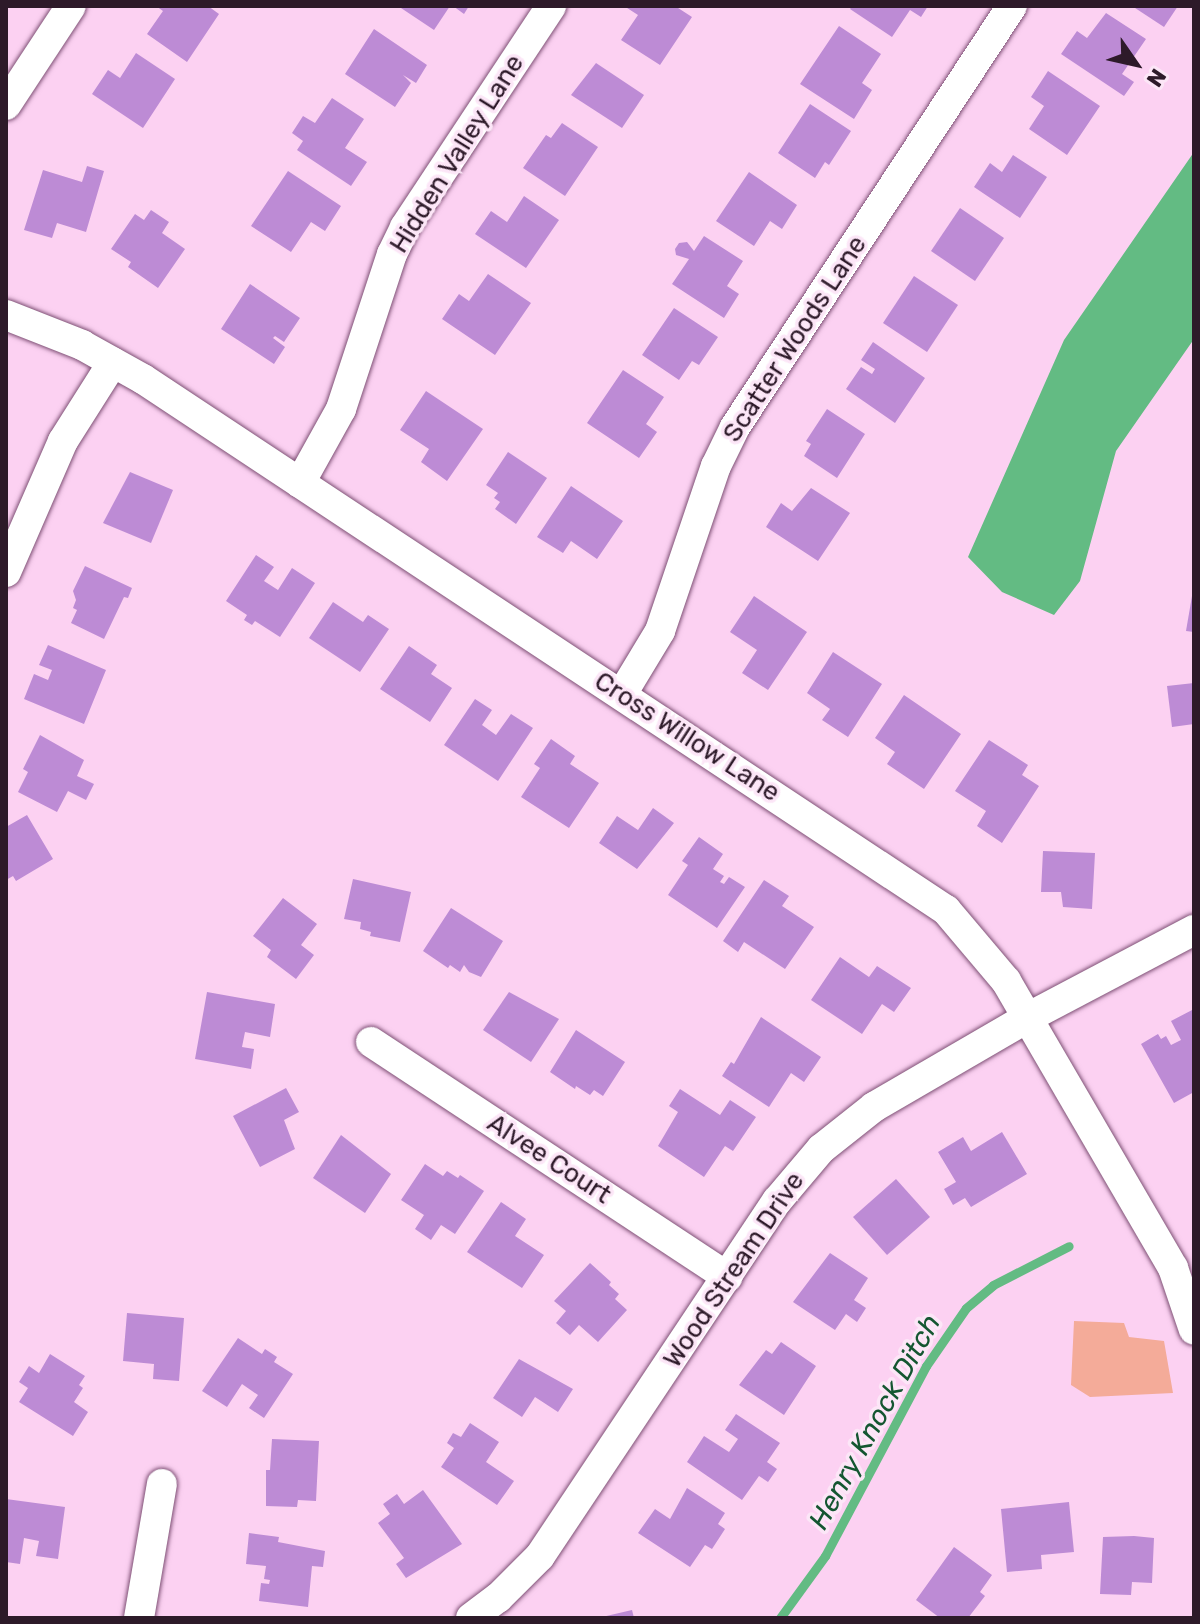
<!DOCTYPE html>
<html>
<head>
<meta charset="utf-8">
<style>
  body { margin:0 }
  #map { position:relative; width:1200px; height:1624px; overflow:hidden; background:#fcd1f2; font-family:Rubik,sans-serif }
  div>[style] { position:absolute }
  .green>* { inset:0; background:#f4ab99 }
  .water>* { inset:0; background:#63bb83 }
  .stream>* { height:9px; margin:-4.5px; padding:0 4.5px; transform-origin:4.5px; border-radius:4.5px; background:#63bb83 }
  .building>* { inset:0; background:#bd8bd5 }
  .roads { filter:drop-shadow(0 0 2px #7e5075) drop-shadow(0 0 2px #7e5075) }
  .street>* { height:30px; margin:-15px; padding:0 15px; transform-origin:15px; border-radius:15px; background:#fff }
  span { translate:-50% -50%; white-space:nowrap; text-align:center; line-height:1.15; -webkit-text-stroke:7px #fce6f7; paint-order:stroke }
  .street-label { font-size:26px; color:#2d1a29 }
  .water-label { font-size:28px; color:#145631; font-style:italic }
  .frame { position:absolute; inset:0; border:8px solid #2d1a29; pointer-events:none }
  .north { position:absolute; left:1096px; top:24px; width:80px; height:80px; -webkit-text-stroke:6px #fce6f7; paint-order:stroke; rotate:124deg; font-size:22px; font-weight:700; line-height:32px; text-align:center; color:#2d1a29 }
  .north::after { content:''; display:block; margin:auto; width:28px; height:36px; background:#2d1a29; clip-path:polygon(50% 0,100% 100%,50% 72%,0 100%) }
</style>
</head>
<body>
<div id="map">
  <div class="green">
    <i style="clip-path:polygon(1074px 1321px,1124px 1323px,1129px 1337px,1164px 1341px,1173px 1393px,1090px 1397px,1071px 1385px)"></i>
  </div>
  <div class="water">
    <i style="clip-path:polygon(1194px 152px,1194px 339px,1116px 451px,1080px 581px,1054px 615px,1002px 592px,968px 557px,1064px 340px)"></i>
  </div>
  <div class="stream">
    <i style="left:780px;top:1618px;width:77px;rotate:-54deg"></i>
    <i style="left:825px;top:1556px;width:215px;rotate:-62deg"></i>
    <i style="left:926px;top:1366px;width:70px;rotate:-55.4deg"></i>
    <i style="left:966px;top:1308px;width:35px;rotate:-40deg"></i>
    <i style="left:993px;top:1285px;width:85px;rotate:-27.2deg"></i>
  </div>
  <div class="building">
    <i style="clip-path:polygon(156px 6px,208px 6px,219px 14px,187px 62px,147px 34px,163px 11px)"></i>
    <i style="clip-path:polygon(398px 6px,450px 6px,434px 30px)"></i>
    <i style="clip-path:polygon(453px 6px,469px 6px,464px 14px)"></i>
    <i style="clip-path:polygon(624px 6px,675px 6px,692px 17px,660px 65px,621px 40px,638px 15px)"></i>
    <i style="clip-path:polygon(852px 6px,928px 6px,921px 17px,910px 10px,892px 37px,850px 9px)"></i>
    <i style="clip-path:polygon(1132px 6px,1178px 6px,1164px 27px)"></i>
    <i style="clip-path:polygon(1106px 13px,1146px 39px,1122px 74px,1134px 82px,1124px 96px,1061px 54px,1077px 31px,1087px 38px)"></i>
    <i style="clip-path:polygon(839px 26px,881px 54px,862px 83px,872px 90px,854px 119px,800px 84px)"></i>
    <i style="clip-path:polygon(374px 29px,427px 65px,416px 83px,403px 75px,411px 83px,395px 107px,345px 74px)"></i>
    <i style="clip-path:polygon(136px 53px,175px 79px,143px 128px,92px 94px,108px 70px,120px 78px)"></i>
    <i style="clip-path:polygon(596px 63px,644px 95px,622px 128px,571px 95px)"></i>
    <i style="clip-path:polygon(1048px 71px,1100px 106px,1067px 155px,1029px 129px,1044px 106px,1031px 97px)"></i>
    <i style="clip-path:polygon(332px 98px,364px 119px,345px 148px,367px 162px,351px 186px,297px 150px,303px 141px,292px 133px,303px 116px,315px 123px)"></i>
    <i style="clip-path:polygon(810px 104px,851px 131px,829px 165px,825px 162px,815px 178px,778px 153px)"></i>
    <i style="clip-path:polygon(562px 123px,598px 147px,565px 196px,523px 168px,546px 135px,551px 138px)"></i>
    <i style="clip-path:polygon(1013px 155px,1047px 177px,1020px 218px,974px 187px,990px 163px,1002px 172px)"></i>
    <i style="clip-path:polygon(87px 166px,104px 171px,86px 232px,57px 223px,52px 238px,24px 230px,43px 170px,82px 182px)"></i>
    <i style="clip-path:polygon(288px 171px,341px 206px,325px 231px,311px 222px,291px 252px,251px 226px)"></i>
    <i style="clip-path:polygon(749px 172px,797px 205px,782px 229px,770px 221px,754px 246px,716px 221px)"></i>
    <i style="clip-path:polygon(524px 196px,559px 220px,526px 268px,475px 234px,491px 211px,507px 222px)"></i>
    <i style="clip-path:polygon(960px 208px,1004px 238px,975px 281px,931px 251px)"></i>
    <i style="clip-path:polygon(151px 210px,169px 222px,162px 233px,185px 249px,158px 288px,128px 267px,131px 262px,111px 249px,135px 214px,144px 220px)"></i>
    <i style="clip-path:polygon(704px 236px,743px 261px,727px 286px,739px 294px,724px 318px,672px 284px,689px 259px,676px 255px,675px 249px,679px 243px,687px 242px,694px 251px)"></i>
    <i style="clip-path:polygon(488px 274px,531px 303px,495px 355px,442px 319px,459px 294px,469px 301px)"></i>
    <i style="clip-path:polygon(914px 276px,958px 305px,927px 352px,883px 323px)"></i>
    <i style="clip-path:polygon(250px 284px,300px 318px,284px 342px,275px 336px,273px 338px,285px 347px,274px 364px,221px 329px)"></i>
    <i style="clip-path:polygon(674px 308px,718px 337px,699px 365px,692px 361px,679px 380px,642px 355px)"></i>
    <i style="clip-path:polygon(873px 342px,925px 378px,895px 423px,846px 389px,861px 367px,872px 374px,875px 369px,861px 360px)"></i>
    <i style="clip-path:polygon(623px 370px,664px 397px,646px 424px,657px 432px,639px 458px,587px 423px)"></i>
    <i style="clip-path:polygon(426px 391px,483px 429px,447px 481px,421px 462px,429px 449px,400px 430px)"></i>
    <i style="clip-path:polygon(827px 409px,865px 434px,837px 478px,804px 456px,811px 444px,806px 441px)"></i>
    <i style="clip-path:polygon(508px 452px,547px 478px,516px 524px,495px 509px,500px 502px,494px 498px,498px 493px,486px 485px)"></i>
    <i style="clip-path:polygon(130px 472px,173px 490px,151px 543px,103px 523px)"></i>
    <i style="clip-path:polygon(571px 486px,623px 521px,597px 559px,571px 541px,563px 553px,537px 537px)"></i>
    <i style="clip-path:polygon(811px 488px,850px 513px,818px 561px,766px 527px,781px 503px,792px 511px)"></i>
    <i style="clip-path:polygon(256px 555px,274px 567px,264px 581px,278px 590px,292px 568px,315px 583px,280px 637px,255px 621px,252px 625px,244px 620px,247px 615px,226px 601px)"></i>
    <i style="clip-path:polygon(85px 566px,132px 588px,128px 598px,124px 597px,104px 639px,71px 623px,77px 610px,73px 608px,76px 600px,73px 591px)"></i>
    <i style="clip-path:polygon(754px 596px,807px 632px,768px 690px,742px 673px,757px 650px,730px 632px)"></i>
    <i style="clip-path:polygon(1192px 596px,1194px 597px,1194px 632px,1186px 631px)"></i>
    <i style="clip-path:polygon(333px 602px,363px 622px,368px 615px,389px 629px,360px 672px,309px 638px)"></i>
    <i style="clip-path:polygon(48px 645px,106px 670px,84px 724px,24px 699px,34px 674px,48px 680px,52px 670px,39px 665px)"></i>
    <i style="clip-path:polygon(409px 646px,437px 665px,431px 674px,452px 688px,430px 722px,380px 689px)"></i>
    <i style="clip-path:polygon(833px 652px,882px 684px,848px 737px,822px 720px,830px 709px,807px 693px)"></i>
    <i style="clip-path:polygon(1194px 683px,1194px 724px,1172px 727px,1167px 686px)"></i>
    <i style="clip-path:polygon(904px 695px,961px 734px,924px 789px,887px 764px,895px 752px,875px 738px)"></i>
    <i style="clip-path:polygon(475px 699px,492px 710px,482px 725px,496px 735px,511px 714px,533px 728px,498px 781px,444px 745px)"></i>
    <i style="clip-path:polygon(40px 735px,84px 760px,77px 776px,94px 784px,86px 800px,68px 791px,57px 812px,18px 792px,28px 772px,23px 769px)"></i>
    <i style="clip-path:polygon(551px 739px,575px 756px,570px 764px,599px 783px,569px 828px,521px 797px,540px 768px,534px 764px)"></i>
    <i style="clip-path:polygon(989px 740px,1028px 765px,1022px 775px,1039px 786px,1002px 843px,977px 826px,986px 811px,955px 791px)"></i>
    <i style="clip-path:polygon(653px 808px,674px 823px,637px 869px,599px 843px,617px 816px,638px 830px)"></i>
    <i style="clip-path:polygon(27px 815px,53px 859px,16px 881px,13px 876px,6px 880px,6px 827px)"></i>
    <i style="clip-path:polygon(699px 837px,723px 854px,713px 869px,724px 876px,720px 882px,724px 884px,729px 877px,745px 887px,717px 928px,668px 895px,688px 865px,682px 861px)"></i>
    <i style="clip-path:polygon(1043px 851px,1095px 853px,1092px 909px,1063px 907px,1061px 892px,1041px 892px)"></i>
    <i style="clip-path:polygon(353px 879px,411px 892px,400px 942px,370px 936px,371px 932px,360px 929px,361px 922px,344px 919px)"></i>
    <i style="clip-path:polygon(764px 880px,789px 896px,782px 906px,814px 927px,785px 969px,744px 942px,738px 952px,723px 941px)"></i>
    <i style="clip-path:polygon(283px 898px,317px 924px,301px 945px,314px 955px,296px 979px,267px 957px,271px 950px,253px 936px)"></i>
    <i style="clip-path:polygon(451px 908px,503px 941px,481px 977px,469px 972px,464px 965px,460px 972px,450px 965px,448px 968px,423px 951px)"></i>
    <i style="clip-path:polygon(840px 957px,869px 977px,877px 966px,911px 988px,894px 1012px,882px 1004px,862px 1034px,811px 1000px)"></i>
    <i style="clip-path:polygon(207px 992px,275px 1004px,270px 1037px,245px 1032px,242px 1047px,254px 1049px,251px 1069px,195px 1059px)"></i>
    <i style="clip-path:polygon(509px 992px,559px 1019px,531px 1062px,483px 1030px)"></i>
    <i style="clip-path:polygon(1194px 1009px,1194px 1092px,1174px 1103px,1141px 1044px,1158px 1034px,1161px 1039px,1166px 1036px,1171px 1045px,1181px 1040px,1171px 1021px)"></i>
    <i style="clip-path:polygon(761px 1017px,821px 1057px,804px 1082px,791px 1073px,769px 1107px,722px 1076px,731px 1062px,734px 1064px)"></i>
    <i style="clip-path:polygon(576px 1030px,625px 1062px,603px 1096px,594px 1090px,590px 1095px,576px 1086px,575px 1089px,550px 1072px)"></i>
    <i style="clip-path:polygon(286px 1088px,299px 1112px,284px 1120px,295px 1149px,260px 1167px,233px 1116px)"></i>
    <i style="clip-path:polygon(680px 1089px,720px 1115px,730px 1100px,756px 1117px,733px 1151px,725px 1146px,704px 1177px,658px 1146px,678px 1112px,669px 1106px)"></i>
    <i style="clip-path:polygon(1002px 1132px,1027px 1174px,971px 1207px,965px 1198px,953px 1205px,944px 1189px,956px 1182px,938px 1152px,963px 1137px,971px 1151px)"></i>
    <i style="clip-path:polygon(341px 1135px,391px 1174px,365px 1213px,313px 1178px)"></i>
    <i style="clip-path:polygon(425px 1164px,443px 1176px,447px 1171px,458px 1178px,460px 1175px,484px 1191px,455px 1234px,441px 1225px,431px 1240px,415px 1229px,424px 1215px,401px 1200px)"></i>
    <i style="clip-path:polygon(896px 1179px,930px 1217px,887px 1255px,853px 1217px)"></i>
    <i style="clip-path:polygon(501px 1202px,526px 1219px,515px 1236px,544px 1255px,522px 1288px,467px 1252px)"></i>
    <i style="clip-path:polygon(830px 1253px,868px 1278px,854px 1300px,866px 1308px,857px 1322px,846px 1314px,835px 1330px,793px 1302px)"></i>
    <i style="clip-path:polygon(590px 1263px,611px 1282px,609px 1285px,619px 1294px,615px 1299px,627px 1310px,598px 1342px,579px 1325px,570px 1335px,556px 1323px,566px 1311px,554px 1301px)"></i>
    <i style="clip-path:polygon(127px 1313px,184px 1318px,179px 1381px,153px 1379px,154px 1364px,123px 1361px)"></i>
    <i style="clip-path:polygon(238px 1338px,262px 1354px,265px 1349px,277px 1357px,274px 1362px,293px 1374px,264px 1418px,249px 1408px,258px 1395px,242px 1384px,227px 1407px,202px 1391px)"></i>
    <i style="clip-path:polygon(781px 1342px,816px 1366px,784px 1415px,739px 1385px,766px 1350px,772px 1354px)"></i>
    <i style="clip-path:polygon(50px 1354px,85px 1376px,79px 1385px,83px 1388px,74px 1402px,88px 1412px,73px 1436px,19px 1402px,28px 1388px,19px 1382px,29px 1366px,39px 1373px)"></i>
    <i style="clip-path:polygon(519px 1359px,573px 1389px,558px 1412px,535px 1397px,522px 1417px,493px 1398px)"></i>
    <i style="clip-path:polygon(736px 1414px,780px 1443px,767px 1462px,777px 1469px,768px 1482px,759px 1476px,742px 1500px,687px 1462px,704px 1436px,729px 1452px,738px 1439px,725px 1430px)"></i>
    <i style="clip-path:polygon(470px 1423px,499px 1442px,486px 1462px,514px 1481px,497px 1505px,441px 1467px,454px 1448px,447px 1443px,453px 1433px,461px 1437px)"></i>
    <i style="clip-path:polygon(272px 1439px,319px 1441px,316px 1501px,298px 1500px,297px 1507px,266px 1506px,266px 1470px,270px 1470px)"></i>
    <i style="clip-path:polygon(687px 1488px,725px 1513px,718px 1524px,725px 1529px,712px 1549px,705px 1545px,690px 1567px,638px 1533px,655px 1509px,670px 1519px)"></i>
    <i style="clip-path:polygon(423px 1490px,462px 1544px,406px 1578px,396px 1564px,404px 1558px,378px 1523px,390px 1514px,383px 1504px,397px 1494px,404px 1504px)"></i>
    <i style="clip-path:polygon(6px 1499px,65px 1507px,58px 1559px,36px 1556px,39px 1541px,24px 1538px,20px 1564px,6px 1562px)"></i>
    <i style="clip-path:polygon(1069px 1502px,1074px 1552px,1041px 1555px,1042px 1569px,1007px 1572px,1001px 1509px)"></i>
    <i style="clip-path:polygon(249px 1533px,279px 1537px,278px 1542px,325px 1551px,323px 1567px,312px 1566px,308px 1607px,259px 1601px,261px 1583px,269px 1584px,270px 1580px,264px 1579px,266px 1566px,246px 1564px)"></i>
    <i style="clip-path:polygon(1134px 1536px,1154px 1538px,1152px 1583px,1132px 1582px,1131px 1595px,1100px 1594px,1103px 1537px)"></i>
    <i style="clip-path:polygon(954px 1547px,992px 1575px,980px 1592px,985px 1596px,968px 1618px,940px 1618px,916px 1600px)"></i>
    <i style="clip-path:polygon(632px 1610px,634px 1618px,602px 1618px,602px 1617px)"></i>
  </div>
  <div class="roads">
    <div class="street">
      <i style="left:6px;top:105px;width:118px;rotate:-56.7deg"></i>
      <i style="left:6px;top:315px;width:82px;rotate:21.5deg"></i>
      <i style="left:82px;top:345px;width:70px;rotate:29.1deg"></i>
      <i style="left:143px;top:379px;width:963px;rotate:33.48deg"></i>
      <i style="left:946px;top:910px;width:93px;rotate:49.8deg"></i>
      <i style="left:1006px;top:981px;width:332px;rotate:59.8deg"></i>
      <i style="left:1173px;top:1268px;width:65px;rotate:71.3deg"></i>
      <i style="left:300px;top:483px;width:85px;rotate:-61deg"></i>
      <i style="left:341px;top:409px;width:163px;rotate:-71.8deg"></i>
      <i style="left:392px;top:254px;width:30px;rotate:-64deg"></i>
      <i style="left:405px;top:227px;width:265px;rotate:-56.5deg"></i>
      <i style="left:6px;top:572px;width:143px;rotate:-66.5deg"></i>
      <i style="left:63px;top:441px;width:93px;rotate:-57.7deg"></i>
      <i style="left:622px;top:694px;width:74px;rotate:-58.9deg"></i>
      <i style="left:660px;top:631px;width:174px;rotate:-71.3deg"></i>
      <i style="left:716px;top:466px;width:43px;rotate:-64deg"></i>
      <i style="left:735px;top:427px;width:504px;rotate:-56.66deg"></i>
      <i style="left:371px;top:1042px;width:427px;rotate:33.4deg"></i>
      <i style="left:139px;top:1618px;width:136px;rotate:-80.3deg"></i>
      <i style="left:471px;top:1618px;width:34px;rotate:-37deg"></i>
      <i style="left:498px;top:1598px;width:59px;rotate:-45deg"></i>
      <i style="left:540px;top:1556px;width:427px;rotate:-56.3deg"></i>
      <i style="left:777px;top:1201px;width:68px;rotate:-49.8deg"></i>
      <i style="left:821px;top:1149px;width:68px;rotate:-38.4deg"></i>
      <i style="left:874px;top:1107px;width:177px;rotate:-30.2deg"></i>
      <i style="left:1027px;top:1018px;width:189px;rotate:-27.8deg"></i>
    </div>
  </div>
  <div class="street-label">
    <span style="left:457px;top:154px;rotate:-58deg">Hidden Valley Lane</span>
    <span style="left:795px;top:339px;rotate:-57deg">Scatter Woods Lane</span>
    <span style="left:687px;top:737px;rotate:33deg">Cross Willow Lane</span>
    <span style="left:549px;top:1159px;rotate:33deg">Alvee Court</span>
    <span style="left:734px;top:1270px;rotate:-56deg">Wood Stream Drive</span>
  </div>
  <div class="water-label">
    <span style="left:875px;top:1422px;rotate:-61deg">Henry Knock Ditch</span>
  </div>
  <div class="frame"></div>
  <div class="north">N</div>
</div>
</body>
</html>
